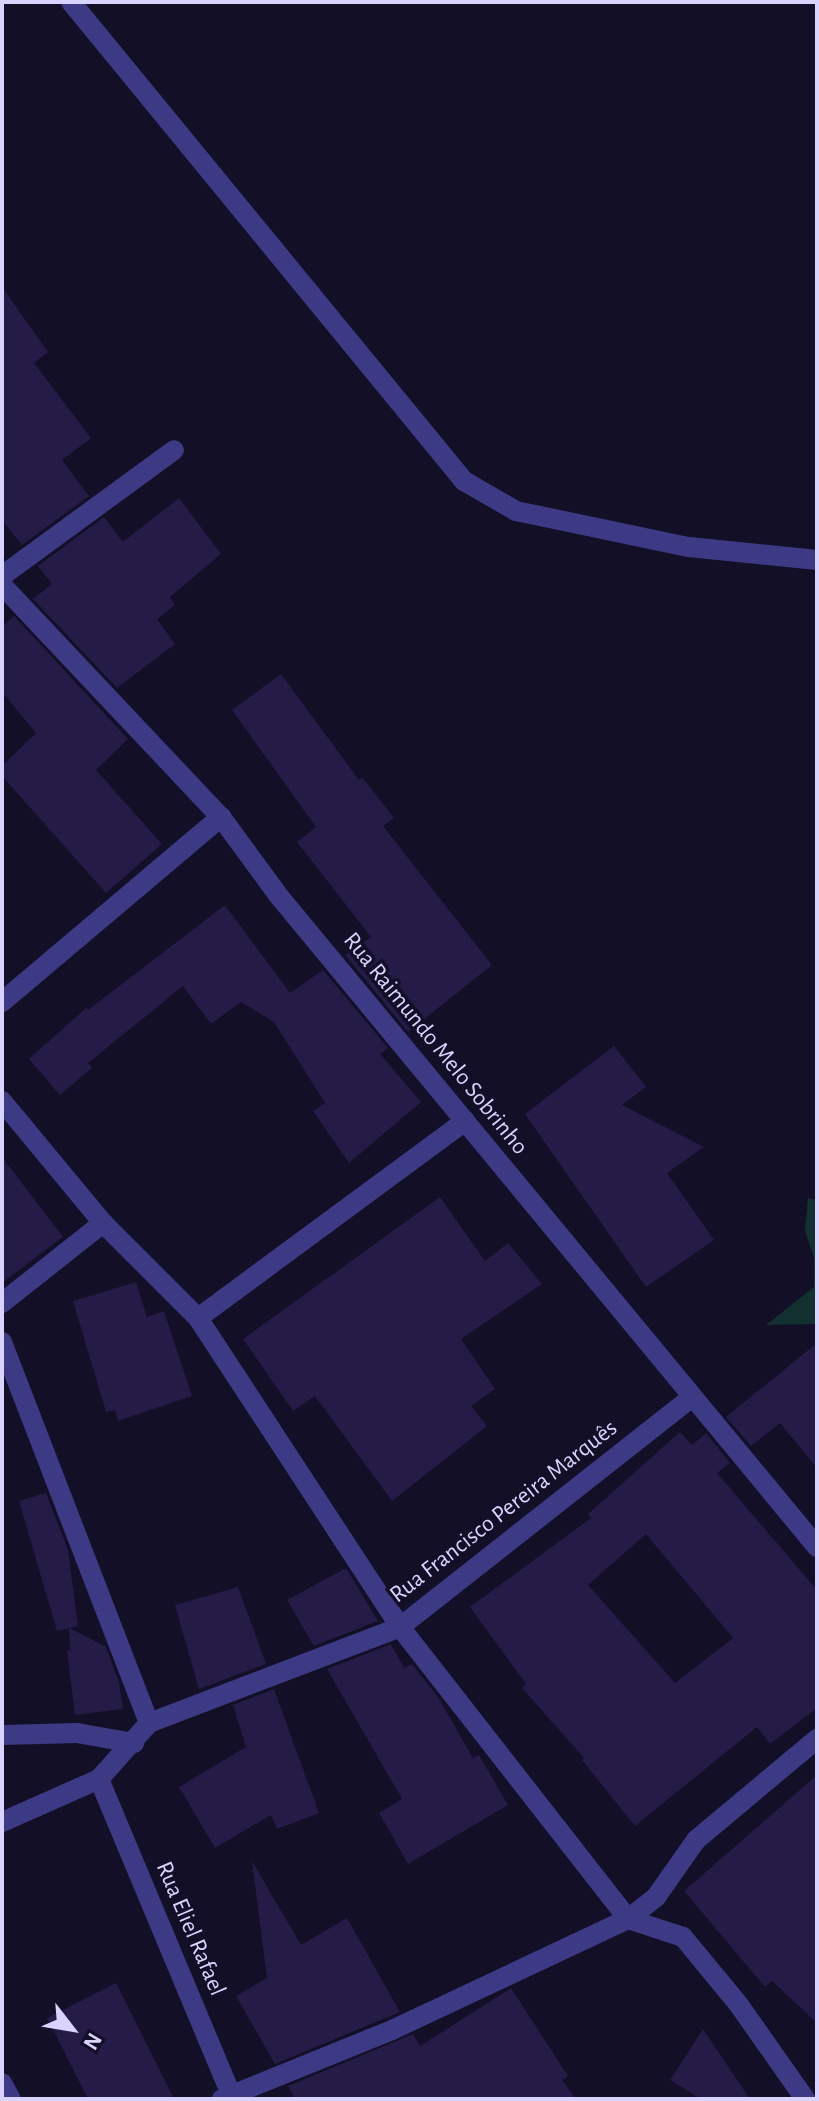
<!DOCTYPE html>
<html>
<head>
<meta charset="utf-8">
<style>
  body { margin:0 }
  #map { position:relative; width:819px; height:2101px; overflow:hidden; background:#130f26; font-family:"Alegreya Sans",sans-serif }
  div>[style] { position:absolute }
  .green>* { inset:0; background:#12302f }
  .building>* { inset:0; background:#241b47 }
  .minor>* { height:20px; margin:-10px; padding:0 10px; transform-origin:10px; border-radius:10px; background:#3d3a85 }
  span { translate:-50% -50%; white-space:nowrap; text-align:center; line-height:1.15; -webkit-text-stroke:7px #130f26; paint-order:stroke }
  .street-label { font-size:24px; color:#d9d4ff }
  .frame { position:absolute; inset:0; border:4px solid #d9d4ff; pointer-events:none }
  .north { position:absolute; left:32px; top:1989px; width:80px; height:80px; -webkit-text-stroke:6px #130f26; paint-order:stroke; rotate:121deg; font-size:22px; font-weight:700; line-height:32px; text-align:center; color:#d9d4ff }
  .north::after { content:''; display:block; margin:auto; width:28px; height:36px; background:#d9d4ff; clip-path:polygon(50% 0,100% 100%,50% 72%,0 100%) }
</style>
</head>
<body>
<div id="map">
  <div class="green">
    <i style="clip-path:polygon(808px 1198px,817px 1200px,817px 1324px,766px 1325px,814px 1287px,814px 1258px,805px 1231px)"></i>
  </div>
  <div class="building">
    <i style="clip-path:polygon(2px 287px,48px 352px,34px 363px,91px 438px,62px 460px,89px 496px,22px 545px,2px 520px)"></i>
    <i style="clip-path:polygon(179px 498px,221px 554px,170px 597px,175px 605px,157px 619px,175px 644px,117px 688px,33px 599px,52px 584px,38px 566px,104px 517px,123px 542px)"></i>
    <i style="clip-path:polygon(14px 616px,128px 739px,96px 770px,162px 844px,106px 893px,2px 776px,2px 766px,36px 733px,2px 692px,2px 626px)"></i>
    <i style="clip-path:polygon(281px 674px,359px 780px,362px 777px,394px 818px,383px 826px,492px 965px,408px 1032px,345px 955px,371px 937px,297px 842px,316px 827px,232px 710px)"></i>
    <i style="clip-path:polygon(225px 905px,290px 993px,323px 970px,388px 1048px,380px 1054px,421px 1102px,349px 1163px,313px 1111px,325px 1103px,274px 1022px,241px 1002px,211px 1024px,183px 986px,88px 1063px,92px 1068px,60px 1095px,29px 1059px,86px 1008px,88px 1010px)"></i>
    <i style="clip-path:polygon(614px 1046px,646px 1087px,622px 1105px,704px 1147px,667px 1173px,714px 1240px,646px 1287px,525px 1114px)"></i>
    <i style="clip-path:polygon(2px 1157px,63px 1237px,2px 1283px)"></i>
    <i style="clip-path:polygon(440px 1197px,485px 1261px,508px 1243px,542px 1284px,461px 1339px,495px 1389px,471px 1406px,487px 1426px,392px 1501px,315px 1396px,293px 1411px,243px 1339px)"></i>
    <i style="clip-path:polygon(136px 1282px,147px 1317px,164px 1311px,192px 1396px,118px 1421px,115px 1410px,106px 1412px,73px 1301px)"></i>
    <i style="clip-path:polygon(817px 1343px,817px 1468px,780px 1423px,751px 1446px,726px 1417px)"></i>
    <i style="clip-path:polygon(evenodd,680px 1432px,692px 1445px,706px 1433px,730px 1463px,717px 1473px,817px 1590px,817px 1708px,770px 1744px,757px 1727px,635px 1826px,582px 1760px,584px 1758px,522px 1688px,526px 1684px,470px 1607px,591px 1518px,588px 1514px,680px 1432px,646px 1534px,733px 1638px,675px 1683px,588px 1585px,646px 1534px)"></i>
    <i style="clip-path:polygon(46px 1493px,68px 1550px,78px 1626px,70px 1628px,106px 1647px,119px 1682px,123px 1709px,75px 1715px,67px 1651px,70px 1650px,69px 1628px,57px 1631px,19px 1501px)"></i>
    <i style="clip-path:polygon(346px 1568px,378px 1621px,314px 1646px,287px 1600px)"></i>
    <i style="clip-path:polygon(238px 1587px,266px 1664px,199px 1689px,175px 1605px)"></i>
    <i style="clip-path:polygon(391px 1644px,404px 1668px,412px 1664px,438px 1697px,473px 1758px,479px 1755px,508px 1805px,408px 1864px,379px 1813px,402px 1799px,327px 1669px)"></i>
    <i style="clip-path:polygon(274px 1689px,319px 1813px,277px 1829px,271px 1815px,215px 1848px,179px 1787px,246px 1747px,233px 1705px)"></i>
    <i style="clip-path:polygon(817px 1775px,817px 2023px,772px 1981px,765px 1987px,684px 1891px)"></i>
    <i style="clip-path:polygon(252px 1861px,301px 1945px,347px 1918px,400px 2012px,275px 2064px,236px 1996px,267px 1978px)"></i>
    <i style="clip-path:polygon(116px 1983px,174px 2099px,88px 2099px,47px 2018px)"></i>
    <i style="clip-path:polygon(511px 1988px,568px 2076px,562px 2080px,576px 2099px,295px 2099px,288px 2086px,413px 2034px,420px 2046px)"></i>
    <i style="clip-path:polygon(703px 2029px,750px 2099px,701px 2099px,670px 2080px)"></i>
  </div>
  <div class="minor">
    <i style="left:71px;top:2px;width:620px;rotate:50.63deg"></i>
    <i style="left:464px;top:481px;width:60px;rotate:30deg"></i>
    <i style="left:516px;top:511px;width:177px;rotate:11.8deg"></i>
    <i style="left:689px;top:547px;width:129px;rotate:5.8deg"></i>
    <i style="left:2px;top:576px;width:213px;rotate:-36.2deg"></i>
    <i style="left:2px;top:585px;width:319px;rotate:46.7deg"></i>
    <i style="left:221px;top:817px;width:97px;rotate:53.8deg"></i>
    <i style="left:278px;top:895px;width:846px;rotate:50.42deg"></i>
    <i style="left:2px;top:1002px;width:287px;rotate:-40.2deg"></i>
    <i style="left:2px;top:1101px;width:158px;rotate:50.4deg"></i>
    <i style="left:103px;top:1223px;width:134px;rotate:45deg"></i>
    <i style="left:198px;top:1318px;width:369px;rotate:56.8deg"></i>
    <i style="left:400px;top:1627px;width:370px;rotate:52deg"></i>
    <i style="left:628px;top:1919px;width:58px;rotate:18.1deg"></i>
    <i style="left:683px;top:1937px;width:88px;rotate:50.5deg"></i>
    <i style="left:739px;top:2005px;width:115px;rotate:54.9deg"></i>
    <i style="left:2px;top:1303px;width:129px;rotate:-38.4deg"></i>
    <i style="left:198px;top:1318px;width:332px;rotate:-36.4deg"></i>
    <i style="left:2px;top:1342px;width:408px;rotate:68.9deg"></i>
    <i style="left:2px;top:1735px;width:75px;rotate:-1.5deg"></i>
    <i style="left:77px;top:1733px;width:58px;rotate:10deg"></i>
    <i style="left:99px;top:1779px;width:347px;rotate:67.3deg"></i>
    <i style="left:2px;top:1822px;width:106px;rotate:-23.9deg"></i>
    <i style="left:99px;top:1779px;width:75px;rotate:-48.2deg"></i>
    <i style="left:149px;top:1723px;width:269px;rotate:-20.9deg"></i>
    <i style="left:400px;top:1627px;width:372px;rotate:-38.2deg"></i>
    <i style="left:2px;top:2083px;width:18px;rotate:61deg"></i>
    <i style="left:222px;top:2099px;width:183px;rotate:-22.1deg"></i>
    <i style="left:392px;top:2030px;width:261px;rotate:-25.2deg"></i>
    <i style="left:628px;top:1919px;width:36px;rotate:-38deg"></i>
    <i style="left:656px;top:1897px;width:70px;rotate:-54.9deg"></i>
    <i style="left:696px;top:1840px;width:158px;rotate:-39.9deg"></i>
  </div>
  <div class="street-label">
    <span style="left:435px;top:1044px;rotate:51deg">Rua Raimundo Melo Sobrinho</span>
    <span style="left:504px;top:1512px;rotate:-38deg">Rua Francisco Pereira Marquês</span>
    <span style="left:190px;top:1929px;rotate:67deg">Rua Eliel Rafael</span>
  </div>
  <div class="frame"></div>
  <div class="north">N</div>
</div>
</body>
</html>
